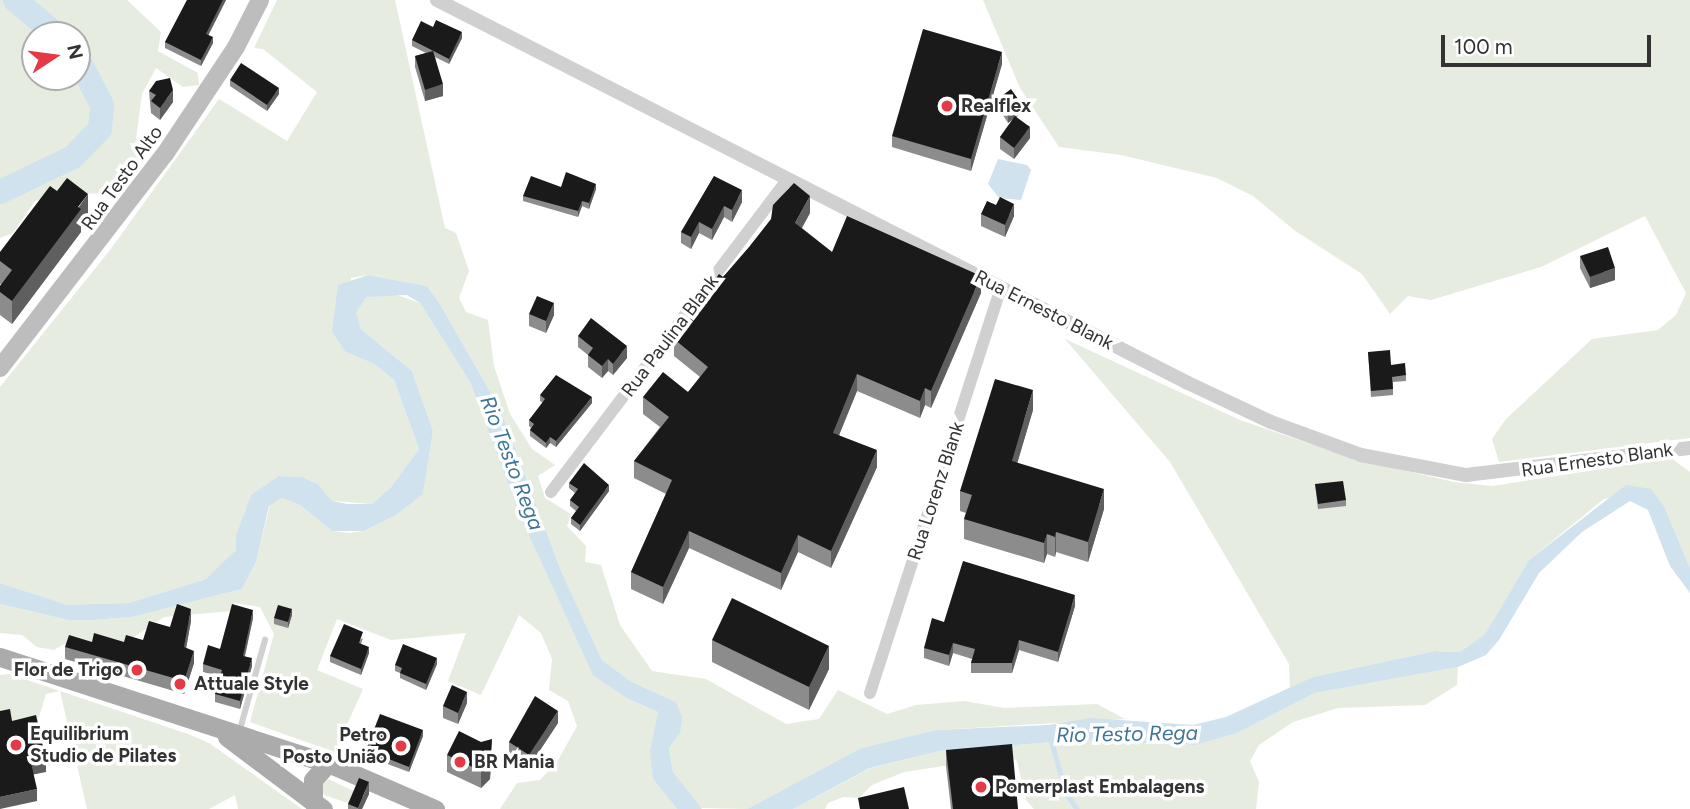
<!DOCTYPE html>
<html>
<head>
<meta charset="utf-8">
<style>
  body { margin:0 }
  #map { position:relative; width:1690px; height:809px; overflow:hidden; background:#fff; font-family:Figtree,sans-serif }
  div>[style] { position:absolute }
  .green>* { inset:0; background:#e6ecdf }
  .water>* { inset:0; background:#cfe2ee }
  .stream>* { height:4.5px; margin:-2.25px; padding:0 2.25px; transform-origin:2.25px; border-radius:2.25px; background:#cfe2ee }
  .river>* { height:24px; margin:-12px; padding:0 12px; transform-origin:12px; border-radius:12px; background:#cfe2ee }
  .service>* { height:6px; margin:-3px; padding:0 3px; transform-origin:3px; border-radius:3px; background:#d0d0d0 }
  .minor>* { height:12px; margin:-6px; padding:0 6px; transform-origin:6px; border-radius:6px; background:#d0d0d0 }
  .tertiary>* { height:14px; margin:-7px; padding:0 7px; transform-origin:7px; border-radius:7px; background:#d0d0d0 }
  .secondary>* { height:18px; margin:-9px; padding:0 9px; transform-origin:9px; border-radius:9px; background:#bdbdbd }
  .primary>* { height:19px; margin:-9.5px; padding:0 9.5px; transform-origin:9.5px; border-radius:9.5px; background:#ababab }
  .wall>* { inset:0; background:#8c8c8c }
  .shaded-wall>* { inset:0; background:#5f5f5f }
  .building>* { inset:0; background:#1a1a1a }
  .dots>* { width:19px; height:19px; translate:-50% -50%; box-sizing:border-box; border:4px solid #fff; border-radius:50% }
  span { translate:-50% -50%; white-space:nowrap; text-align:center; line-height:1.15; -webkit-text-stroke:7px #fff; paint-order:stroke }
  .poi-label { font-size:19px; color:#333; font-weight:700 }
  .left { translate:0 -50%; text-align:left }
  .right { translate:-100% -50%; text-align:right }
  .street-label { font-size:19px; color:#333 }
  .water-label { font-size:21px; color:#3f7597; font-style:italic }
  .north { position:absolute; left:21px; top:21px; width:70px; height:70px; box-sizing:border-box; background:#fff; border:2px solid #adadad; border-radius:50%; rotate:77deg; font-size:19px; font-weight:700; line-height:28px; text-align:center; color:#333 }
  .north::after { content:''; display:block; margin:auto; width:24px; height:32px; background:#e63946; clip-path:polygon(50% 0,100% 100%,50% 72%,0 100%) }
  .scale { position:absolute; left:1441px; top:35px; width:210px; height:32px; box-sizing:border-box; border:4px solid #333; border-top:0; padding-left:9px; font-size:21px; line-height:24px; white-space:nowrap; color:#333; -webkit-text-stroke:5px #fff; paint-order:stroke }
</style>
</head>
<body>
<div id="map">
  <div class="green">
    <i style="clip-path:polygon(evenodd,0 0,127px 0,161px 32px,158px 51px,198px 73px,199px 85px,183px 87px,156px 68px,142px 94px,136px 139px,149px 150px,116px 193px,60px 194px,35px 201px,13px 233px,0 238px,0 0,35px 35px,77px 35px,77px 77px,35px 77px,35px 35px)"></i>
    <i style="clip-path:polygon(277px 0,395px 0,445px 228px,456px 233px,469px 271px,459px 298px,466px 312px,488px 320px,494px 366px,510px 414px,532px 449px,555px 465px,538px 476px,545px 498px,571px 514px,567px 526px,586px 546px,585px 562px,601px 565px,620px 625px,652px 671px,706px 679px,786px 724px,819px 719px,838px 690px,887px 714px,916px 705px,964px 701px,1004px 708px,1097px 704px,1125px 719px,936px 730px,861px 748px,747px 809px,699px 808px,673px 772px,669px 748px,680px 733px,676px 702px,632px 682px,602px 660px,562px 573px,500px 409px,440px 304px,427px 286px,368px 275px,351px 278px,346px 352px,374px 364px,394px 380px,419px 449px,391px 487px,372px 504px,332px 501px,318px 484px,302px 477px,279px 476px,245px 510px,236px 550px,220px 567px,206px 579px,129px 603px,68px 605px,0 583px,0 387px,110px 250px,219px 99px,287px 141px,317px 92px,263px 49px,254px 48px)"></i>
    <i style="clip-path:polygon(983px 0,1690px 0,1690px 438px,1499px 462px,1492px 439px,1506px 419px,1592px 339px,1658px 330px,1676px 315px,1686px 293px,1645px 216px,1541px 267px,1431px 300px,1408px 296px,1390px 314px,1362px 274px,1294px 230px,1253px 196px,1217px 178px,1121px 155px,1059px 147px,1020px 88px)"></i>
    <i style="clip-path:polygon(391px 293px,420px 303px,470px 382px,520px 516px,593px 674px,628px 699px,658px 712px,653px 779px,677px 809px,500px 809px,517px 783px,540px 780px,557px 762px,577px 726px,568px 701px,549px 690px,552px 659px,541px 633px,519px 615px,481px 695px,448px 681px,466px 633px,391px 640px,337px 619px,317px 670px,363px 689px,335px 752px,250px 722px,274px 634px,260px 607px,235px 603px,231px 611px,164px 617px,125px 643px,64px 644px,54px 650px,37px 647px,22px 635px,0 633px,0 604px,68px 620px,92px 620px,132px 617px,242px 589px,256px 562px,270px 505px,282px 498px,300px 505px,332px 531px,350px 533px,364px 531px,396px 515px,423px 493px,433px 431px,412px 371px,361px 329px,355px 313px,366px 297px)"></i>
    <i style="clip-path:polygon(1065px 339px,1240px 420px,1351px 458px,1454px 482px,1492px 486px,1671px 458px,1690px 472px,1690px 568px,1664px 506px,1651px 489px,1604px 499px,1529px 560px,1485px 634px,1460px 652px,1435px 651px,1313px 677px,1290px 688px,1289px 664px,1170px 462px)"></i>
    <i style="clip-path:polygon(1458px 667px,1457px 685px,1425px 705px,1338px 708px,1293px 722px,1259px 745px,1250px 761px,1259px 782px,1256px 809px,1034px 809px,1026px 800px,1017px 761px,1011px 756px,904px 772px,872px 785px,859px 798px,843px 797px,828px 803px,825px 809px,793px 809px,871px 768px,940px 751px,1078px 740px,1196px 745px,1237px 733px,1315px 693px)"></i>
    <i style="clip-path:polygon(9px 674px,60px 691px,188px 734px,209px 743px,302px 809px,238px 809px,235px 795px,209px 809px,87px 809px,60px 691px,46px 694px,36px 727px,0 722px,0 675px)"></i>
    <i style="clip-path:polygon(328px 779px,356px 792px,351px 804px,324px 795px,322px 786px)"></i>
  </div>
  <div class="water">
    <i style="clip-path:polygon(998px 159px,1027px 165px,1031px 170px,1021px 200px,999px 198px,988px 184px)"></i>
    <i style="clip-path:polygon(368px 275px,427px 286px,440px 304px,500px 409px,562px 573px,602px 660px,632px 682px,676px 702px,682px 717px,680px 733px,669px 748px,673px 772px,702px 809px,677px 809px,653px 779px,650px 751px,658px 712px,628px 699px,593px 675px,520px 516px,470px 382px,420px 303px,407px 295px,366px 297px,356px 313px,361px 329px,412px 371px,433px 431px,423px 494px,396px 515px,364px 531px,332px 531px,300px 505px,282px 498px,269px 506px,256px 562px,242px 589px,132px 617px,92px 620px,68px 620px,0 604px,0 583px,68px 605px,91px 604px,129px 603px,206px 579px,236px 550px,236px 536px,251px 495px,279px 476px,302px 477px,318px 484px,332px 501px,347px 504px,372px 504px,391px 487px,419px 449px,394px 380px,374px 364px,346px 352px,332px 332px,338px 285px)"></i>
    <i style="clip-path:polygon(1626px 485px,1651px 489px,1664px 506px,1690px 568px,1690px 593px,1670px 566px,1648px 510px,1630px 501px,1582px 532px,1539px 573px,1499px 640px,1486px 655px,1458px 667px,1315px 693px,1237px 733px,1196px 745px,1078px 740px,940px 751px,870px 768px,793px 809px,747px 809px,861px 748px,936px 730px,1048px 725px,1091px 718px,1193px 725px,1226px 717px,1313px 677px,1435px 651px,1460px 652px,1485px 634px,1529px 560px)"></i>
  </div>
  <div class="stream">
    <i style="left:1051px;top:739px;width:56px;rotate:74.5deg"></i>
    <i style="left:1066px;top:793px;width:19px;rotate:55deg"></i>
  </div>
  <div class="river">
    <i style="left:15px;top:0;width:55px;rotate:39.8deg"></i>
    <i style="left:0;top:192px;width:81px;rotate:-25.6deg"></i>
    <i style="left:73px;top:157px;width:39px;rotate:-46deg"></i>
    <i style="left:100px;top:129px;width:24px;rotate:-85deg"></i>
    <i style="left:102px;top:105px;width:54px;rotate:-117.5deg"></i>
  </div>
  <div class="service">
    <i style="left:239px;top:733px;width:97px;rotate:-74.4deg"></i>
  </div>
  <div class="minor">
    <i style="left:551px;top:492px;width:393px;rotate:-52.9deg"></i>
    <i style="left:870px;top:693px;width:426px;rotate:-72.1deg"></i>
  </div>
  <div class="tertiary">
    <i style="left:437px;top:0;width:843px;rotate:27.02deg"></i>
    <i style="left:1188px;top:383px;width:92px;rotate:25.2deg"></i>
    <i style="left:1271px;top:422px;width:96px;rotate:20.1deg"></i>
    <i style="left:1361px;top:455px;width:107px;rotate:10.8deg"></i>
    <i style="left:1466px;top:475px;width:226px;rotate:-6.9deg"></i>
  </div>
  <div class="secondary">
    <i style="left:0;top:368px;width:270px;rotate:-52.4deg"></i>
    <i style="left:165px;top:154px;width:128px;rotate:-56.4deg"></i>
    <i style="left:236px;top:47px;width:53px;rotate:-62.9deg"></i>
  </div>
  <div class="primary">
    <i style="left:0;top:657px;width:352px;rotate:18deg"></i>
    <i style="left:335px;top:766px;width:109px;rotate:23.3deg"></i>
    <i style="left:227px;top:737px;width:120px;rotate:36.9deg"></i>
    <i style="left:313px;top:802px;width:22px;rotate:-90deg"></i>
    <i style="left:313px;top:780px;width:21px;rotate:-49deg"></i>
  </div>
  <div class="wall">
    <i style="clip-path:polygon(187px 0,226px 0,208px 35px,213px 43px,201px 66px,165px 48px,165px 42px)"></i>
    <i style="clip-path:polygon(433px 27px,462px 38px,449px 64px,435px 57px,443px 96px,425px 101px,415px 67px,415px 56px,426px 53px,412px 46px,412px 40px)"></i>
    <i style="clip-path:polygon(1002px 64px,971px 171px,892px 147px,892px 136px)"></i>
    <i style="clip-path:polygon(230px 80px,279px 94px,267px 111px,230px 86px)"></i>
    <i style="clip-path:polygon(149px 91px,173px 102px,160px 120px,151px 113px)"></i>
    <i style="clip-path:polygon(999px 98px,1020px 114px,1016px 117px,1030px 138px,1014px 159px,1000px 149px,1000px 137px,1013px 119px,1008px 123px,999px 109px)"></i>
    <i style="clip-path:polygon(714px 176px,742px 202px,732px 222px,724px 217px,712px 240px,699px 233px,691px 249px,681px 243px,681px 232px)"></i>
    <i style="clip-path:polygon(561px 187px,596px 189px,589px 209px,582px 206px,578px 217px,523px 201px,523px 196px)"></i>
    <i style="clip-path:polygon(810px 213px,802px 228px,832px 252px,981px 293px,931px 408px,925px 405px,920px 418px,857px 391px,839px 435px,877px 467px,831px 568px,798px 552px,781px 590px,689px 548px,663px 604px,631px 589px,631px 572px,666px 494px,634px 478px,634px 461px,660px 427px,643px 414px,643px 397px,688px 392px,700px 377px,674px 356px,674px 339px,711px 293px,711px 285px)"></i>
    <i style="clip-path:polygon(981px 214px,1014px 216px,1005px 237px,981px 226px)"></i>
    <i style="clip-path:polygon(88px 217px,81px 226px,81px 232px,12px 324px,0 315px,0 286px,1px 284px,0 284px,0 252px)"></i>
    <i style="clip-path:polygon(1580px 256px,1615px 280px,1590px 288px,1580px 268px)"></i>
    <i style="clip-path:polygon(529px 314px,554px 315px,546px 333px,529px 326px)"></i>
    <i style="clip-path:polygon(578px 336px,627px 358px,613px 375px,608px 371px,602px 378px,588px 367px,588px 355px,578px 347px)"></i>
    <i style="clip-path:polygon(1368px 352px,1391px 365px,1406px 375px,1406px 381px,1393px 382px,1393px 395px,1371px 397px)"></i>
    <i style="clip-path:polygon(540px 395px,592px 403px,556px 447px,550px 443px,546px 448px,530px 436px,530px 430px,531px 428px,529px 426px,529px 420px,543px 403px,540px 401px)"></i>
    <i style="clip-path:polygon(1033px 410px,1017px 463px,1104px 509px,1088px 562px,1056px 552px,1055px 557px,1047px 554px,1044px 563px,964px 539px,964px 519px,966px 513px,960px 511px,960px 491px)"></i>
    <i style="clip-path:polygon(569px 483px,609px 491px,580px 531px,571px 524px,571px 518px,576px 511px,570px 506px,570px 500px,575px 493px,569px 488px)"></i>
    <i style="clip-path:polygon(1315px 484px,1346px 500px,1346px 506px,1318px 509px)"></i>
    <i style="clip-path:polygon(1075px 606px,1058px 662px,1019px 650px,1012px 673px,971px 673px,971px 663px,972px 659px,953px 653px,949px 666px,924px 658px,924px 648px,944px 622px)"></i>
    <i style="clip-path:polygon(292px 615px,288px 628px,274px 624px,274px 618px)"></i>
    <i style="clip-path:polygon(253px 618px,245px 656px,252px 666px,240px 709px,215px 702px,215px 694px,220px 677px,203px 672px,203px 664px)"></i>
    <i style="clip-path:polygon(191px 621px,186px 648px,194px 663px,184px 694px,65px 659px,65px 647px,92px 642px,124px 642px,143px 640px,170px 627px)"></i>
    <i style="clip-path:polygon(363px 638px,361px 644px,369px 653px,361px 675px,330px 662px,330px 656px)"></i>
    <i style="clip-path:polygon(712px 640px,829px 669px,809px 710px,712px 662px)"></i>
    <i style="clip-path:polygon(437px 664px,426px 690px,400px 678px,400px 673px,395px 671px,395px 665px)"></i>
    <i style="clip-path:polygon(467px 703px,458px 724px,443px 718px,443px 706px)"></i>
    <i style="clip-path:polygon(558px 723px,529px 767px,509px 753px,509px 742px)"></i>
    <i style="clip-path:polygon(423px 736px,409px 772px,366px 756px,366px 750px)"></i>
    <i style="clip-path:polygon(946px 750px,1018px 809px,951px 809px,946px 766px)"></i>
    <i style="clip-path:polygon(447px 755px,492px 757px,490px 779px,481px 788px,447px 772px)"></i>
    <i style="clip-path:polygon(369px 794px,362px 809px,348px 809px,348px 804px)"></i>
  </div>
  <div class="shaded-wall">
    <i style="clip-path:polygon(223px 0,226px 0,206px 40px,206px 34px)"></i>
    <i style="clip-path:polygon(462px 32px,462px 38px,449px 64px,449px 59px)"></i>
    <i style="clip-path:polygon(213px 37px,213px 43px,201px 66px,201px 60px)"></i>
    <i style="clip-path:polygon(1002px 52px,1002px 64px,971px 171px,971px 159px)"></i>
    <i style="clip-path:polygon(443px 84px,443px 96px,425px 101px,425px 90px)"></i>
    <i style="clip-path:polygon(279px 88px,279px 94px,267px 111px,267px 105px)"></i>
    <i style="clip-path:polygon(173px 90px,173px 102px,160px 120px,160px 108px)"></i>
    <i style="clip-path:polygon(1020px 102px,1020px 114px,1008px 123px,1008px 111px)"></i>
    <i style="clip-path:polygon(1030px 127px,1030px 138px,1014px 159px,1014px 148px)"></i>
    <i style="clip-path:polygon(596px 184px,596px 189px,589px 209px,589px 203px)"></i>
    <i style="clip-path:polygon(742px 190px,742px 202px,732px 222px,732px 210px)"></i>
    <i style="clip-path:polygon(88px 194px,88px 217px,81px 226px,81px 232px,12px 324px,12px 301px)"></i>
    <i style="clip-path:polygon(810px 196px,810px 213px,795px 240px,795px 223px)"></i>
    <i style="clip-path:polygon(582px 201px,582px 206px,578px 217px,578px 211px)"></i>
    <i style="clip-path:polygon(1014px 204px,1014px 216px,1005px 237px,1005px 225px)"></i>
    <i style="clip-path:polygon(724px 206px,724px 217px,712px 240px,712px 229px)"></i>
    <i style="clip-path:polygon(699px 222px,699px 233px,691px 249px,691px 237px)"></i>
    <i style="clip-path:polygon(1615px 268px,1615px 280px,1590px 288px,1590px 277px)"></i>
    <i style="clip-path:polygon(981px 276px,981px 293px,931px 408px,931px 391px)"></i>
    <i style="clip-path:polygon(554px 303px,554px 315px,546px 333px,546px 321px)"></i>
    <i style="clip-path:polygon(627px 346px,627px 358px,613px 375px,613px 364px)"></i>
    <i style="clip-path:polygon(608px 359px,608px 371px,602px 378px,602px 366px)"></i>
    <i style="clip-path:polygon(857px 374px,857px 391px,833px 450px,833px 433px)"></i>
    <i style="clip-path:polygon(925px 388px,925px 405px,920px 418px,920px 401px)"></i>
    <i style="clip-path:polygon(1033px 390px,1033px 410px,1012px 481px,1012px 461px)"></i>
    <i style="clip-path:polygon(592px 397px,592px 403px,556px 447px,556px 441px)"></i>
    <i style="clip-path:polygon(550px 437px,550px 443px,546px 448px,546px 443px)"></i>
    <i style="clip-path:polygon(877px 450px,877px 467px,831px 568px,831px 551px)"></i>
    <i style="clip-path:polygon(609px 485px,609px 491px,580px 531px,580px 525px)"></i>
    <i style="clip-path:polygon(1104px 489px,1104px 509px,1088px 562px,1088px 542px)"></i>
    <i style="clip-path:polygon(689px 531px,689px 548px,663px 604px,663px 587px)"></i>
    <i style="clip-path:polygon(1056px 532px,1056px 552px,1055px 557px,1055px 537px)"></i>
    <i style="clip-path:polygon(1047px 534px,1047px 554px,1044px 563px,1044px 543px)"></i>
    <i style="clip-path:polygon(798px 535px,798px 552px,781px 590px,781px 573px)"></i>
    <i style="clip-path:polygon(1075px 595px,1075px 606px,1058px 662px,1058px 652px)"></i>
    <i style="clip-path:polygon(191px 609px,191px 621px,184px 660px,184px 647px)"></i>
    <i style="clip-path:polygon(292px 609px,292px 615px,288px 628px,288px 622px)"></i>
    <i style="clip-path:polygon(253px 610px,253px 618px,243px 664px,243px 656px)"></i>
    <i style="clip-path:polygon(1019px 640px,1019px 650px,1012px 673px,1012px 663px)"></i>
    <i style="clip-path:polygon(953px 643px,953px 653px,949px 666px,949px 655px)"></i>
    <i style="clip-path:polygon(829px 646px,829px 669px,809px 710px,809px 687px)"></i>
    <i style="clip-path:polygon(369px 647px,369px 653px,361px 675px,361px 669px)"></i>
    <i style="clip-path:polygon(194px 651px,194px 663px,184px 694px,184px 681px)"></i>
    <i style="clip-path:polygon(252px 658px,252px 666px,240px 709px,240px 701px)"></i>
    <i style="clip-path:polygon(437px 658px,437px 664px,426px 690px,426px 684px)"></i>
    <i style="clip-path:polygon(467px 692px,467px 703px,458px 724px,458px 713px)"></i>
    <i style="clip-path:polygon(558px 711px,558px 723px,529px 767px,529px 755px)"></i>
    <i style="clip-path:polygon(423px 730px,423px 736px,409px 772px,409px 767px)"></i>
    <i style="clip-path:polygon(492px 739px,490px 779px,481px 788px,481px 771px)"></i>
    <i style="clip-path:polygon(46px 760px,46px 772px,31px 775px,31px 763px)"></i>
    <i style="clip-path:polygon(369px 782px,369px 794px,362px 809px,358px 809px)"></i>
    <i style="clip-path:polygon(37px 789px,37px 801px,0 809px,0 797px)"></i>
  </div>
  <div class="building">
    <i style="clip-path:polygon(187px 0,223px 0,206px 34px,213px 37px,201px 60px,165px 42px)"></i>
    <i style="clip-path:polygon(436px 20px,462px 32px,449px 59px,412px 40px,421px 21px,433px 27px)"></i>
    <i style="clip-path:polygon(923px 29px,1002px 52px,971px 159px,892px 136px)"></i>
    <i style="clip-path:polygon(433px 51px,443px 84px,425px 90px,415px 56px)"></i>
    <i style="clip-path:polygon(241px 63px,279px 88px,267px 105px,230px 80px)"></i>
    <i style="clip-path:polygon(170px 78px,173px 90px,160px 108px,151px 101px,156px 95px,149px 91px,156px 81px)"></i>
    <i style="clip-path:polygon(1011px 89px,1020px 102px,1008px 111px,999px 98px)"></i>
    <i style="clip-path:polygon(1015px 116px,1030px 127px,1014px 148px,1000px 137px)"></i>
    <i style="clip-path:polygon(566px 172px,596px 184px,589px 203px,582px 201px,578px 211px,523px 196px,531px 176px,561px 187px)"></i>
    <i style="clip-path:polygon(714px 176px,742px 190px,732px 210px,724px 206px,712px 229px,699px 222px,691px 237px,681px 232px)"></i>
    <i style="clip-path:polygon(67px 178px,88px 194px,78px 207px,81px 209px,12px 301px,0 292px,0 286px,12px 270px,0 261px,0 252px,50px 186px,57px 191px)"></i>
    <i style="clip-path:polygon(794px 183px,810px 196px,795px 223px,832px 252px,847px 216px,981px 276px,931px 391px,925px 388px,920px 401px,857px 374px,833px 433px,877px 450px,831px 551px,798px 535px,781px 573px,689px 531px,663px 587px,631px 572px,672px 480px,634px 461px,669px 417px,643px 397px,663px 372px,688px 392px,708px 367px,674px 339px,715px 288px,711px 285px,719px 274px,723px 277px,749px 247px,771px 219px,773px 205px)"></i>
    <i style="clip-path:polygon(1000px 197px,1014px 204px,1005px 225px,981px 214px,987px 201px,996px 205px)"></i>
    <i style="clip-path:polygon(1608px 247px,1615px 268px,1590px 277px,1580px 256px)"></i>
    <i style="clip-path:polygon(537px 296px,554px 303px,546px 321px,529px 314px)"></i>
    <i style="clip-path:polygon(591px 318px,627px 346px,613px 364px,608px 359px,602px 366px,588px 355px,593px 348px,578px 336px)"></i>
    <i style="clip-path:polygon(1390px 350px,1391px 365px,1405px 363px,1406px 375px,1392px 377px,1393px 389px,1371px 391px,1368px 352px)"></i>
    <i style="clip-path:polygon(556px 375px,592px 397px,556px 441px,550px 437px,546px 443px,530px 430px,534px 424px,529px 420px,545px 399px,540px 395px)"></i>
    <i style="clip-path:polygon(995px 379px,1033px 390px,1012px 461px,1104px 489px,1088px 542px,1056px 532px,1055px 537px,1047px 534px,1044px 543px,964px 519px,972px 495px,960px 491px)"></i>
    <i style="clip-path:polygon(584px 463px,609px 485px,580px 525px,571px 518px,579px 507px,570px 500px,578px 489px,569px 483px)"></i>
    <i style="clip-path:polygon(1343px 481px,1346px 500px,1318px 504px,1315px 484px)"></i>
    <i style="clip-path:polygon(963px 561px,1075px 595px,1058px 652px,1019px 640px,1012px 663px,971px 663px,975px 649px,953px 643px,949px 655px,924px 648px,932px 618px,944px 622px)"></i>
    <i style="clip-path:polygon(732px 598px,829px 646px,809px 687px,712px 640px)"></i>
    <i style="clip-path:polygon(177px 604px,191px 609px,184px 647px,194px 651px,184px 681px,65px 647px,69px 635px,92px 642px,94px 633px,124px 642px,126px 635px,143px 640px,149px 621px,170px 627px)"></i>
    <i style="clip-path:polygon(232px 604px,253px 610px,243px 656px,252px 658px,240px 701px,215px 694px,222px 670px,203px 664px,208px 645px,220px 649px)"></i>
    <i style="clip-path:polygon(278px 605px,292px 609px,288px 622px,274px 618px)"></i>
    <i style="clip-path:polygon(344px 624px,363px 632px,359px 643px,369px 647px,361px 669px,330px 656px)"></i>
    <i style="clip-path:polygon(403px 644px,437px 658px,426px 684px,400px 673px,402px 668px,395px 665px)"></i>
    <i style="clip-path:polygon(452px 685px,467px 692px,458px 713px,443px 706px)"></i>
    <i style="clip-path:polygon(535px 696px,558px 711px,529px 755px,509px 742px)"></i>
    <i style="clip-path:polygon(10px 709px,12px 721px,36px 715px,46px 760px,31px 763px,37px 789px,0 797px,0 711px)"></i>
    <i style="clip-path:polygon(380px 714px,423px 730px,409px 767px,366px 750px)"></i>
    <i style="clip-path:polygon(459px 731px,481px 742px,492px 739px,490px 762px,481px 771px,447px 755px)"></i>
    <i style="clip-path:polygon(1012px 744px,1018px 809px,953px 809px,946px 750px)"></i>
    <i style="clip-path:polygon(359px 778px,369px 782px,358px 808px,348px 804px)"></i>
    <i style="clip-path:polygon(904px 787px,909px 809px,860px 809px,858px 798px)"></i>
  </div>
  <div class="dots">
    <i style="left:947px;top:106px;background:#e63946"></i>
    <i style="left:137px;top:670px;background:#e63946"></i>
    <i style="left:180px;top:684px;background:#e63946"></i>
    <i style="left:16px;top:745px;background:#e63946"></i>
    <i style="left:401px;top:746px;background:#e63946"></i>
    <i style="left:460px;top:762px;background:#e63946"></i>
    <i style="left:981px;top:787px;background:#e63946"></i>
  </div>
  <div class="poi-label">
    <span class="left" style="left:961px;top:106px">Realflex</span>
    <span class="right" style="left:123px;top:670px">Flor de Trigo</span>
    <span class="left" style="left:194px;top:684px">Attuale Style</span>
    <span class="left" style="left:30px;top:745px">Equilibrium<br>Studio de Pilates</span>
    <span class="right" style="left:387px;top:746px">Petro<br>Posto União</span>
    <span class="left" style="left:474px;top:762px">BR Mania</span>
    <span class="left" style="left:995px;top:787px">Pomerplast Embalagens</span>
  </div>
  <div class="street-label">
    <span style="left:122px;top:178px;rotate:-54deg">Rua Testo Alto</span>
    <span style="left:1044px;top:310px;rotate:27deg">Rua Ernesto Blank</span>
    <span style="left:670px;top:336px;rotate:-53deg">Rua Paulina Blank</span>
    <span style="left:1597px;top:460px;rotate:-8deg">Rua Ernesto Blank</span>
    <span style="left:936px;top:491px;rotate:-72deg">Rua Lorenz Blank</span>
  </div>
  <div class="water-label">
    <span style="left:512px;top:463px;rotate:69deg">Rio Testo Rega</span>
    <span style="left:1127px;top:734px;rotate:-1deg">Rio Testo Rega</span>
  </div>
  <div class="north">N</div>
  <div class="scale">100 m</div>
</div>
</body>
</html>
